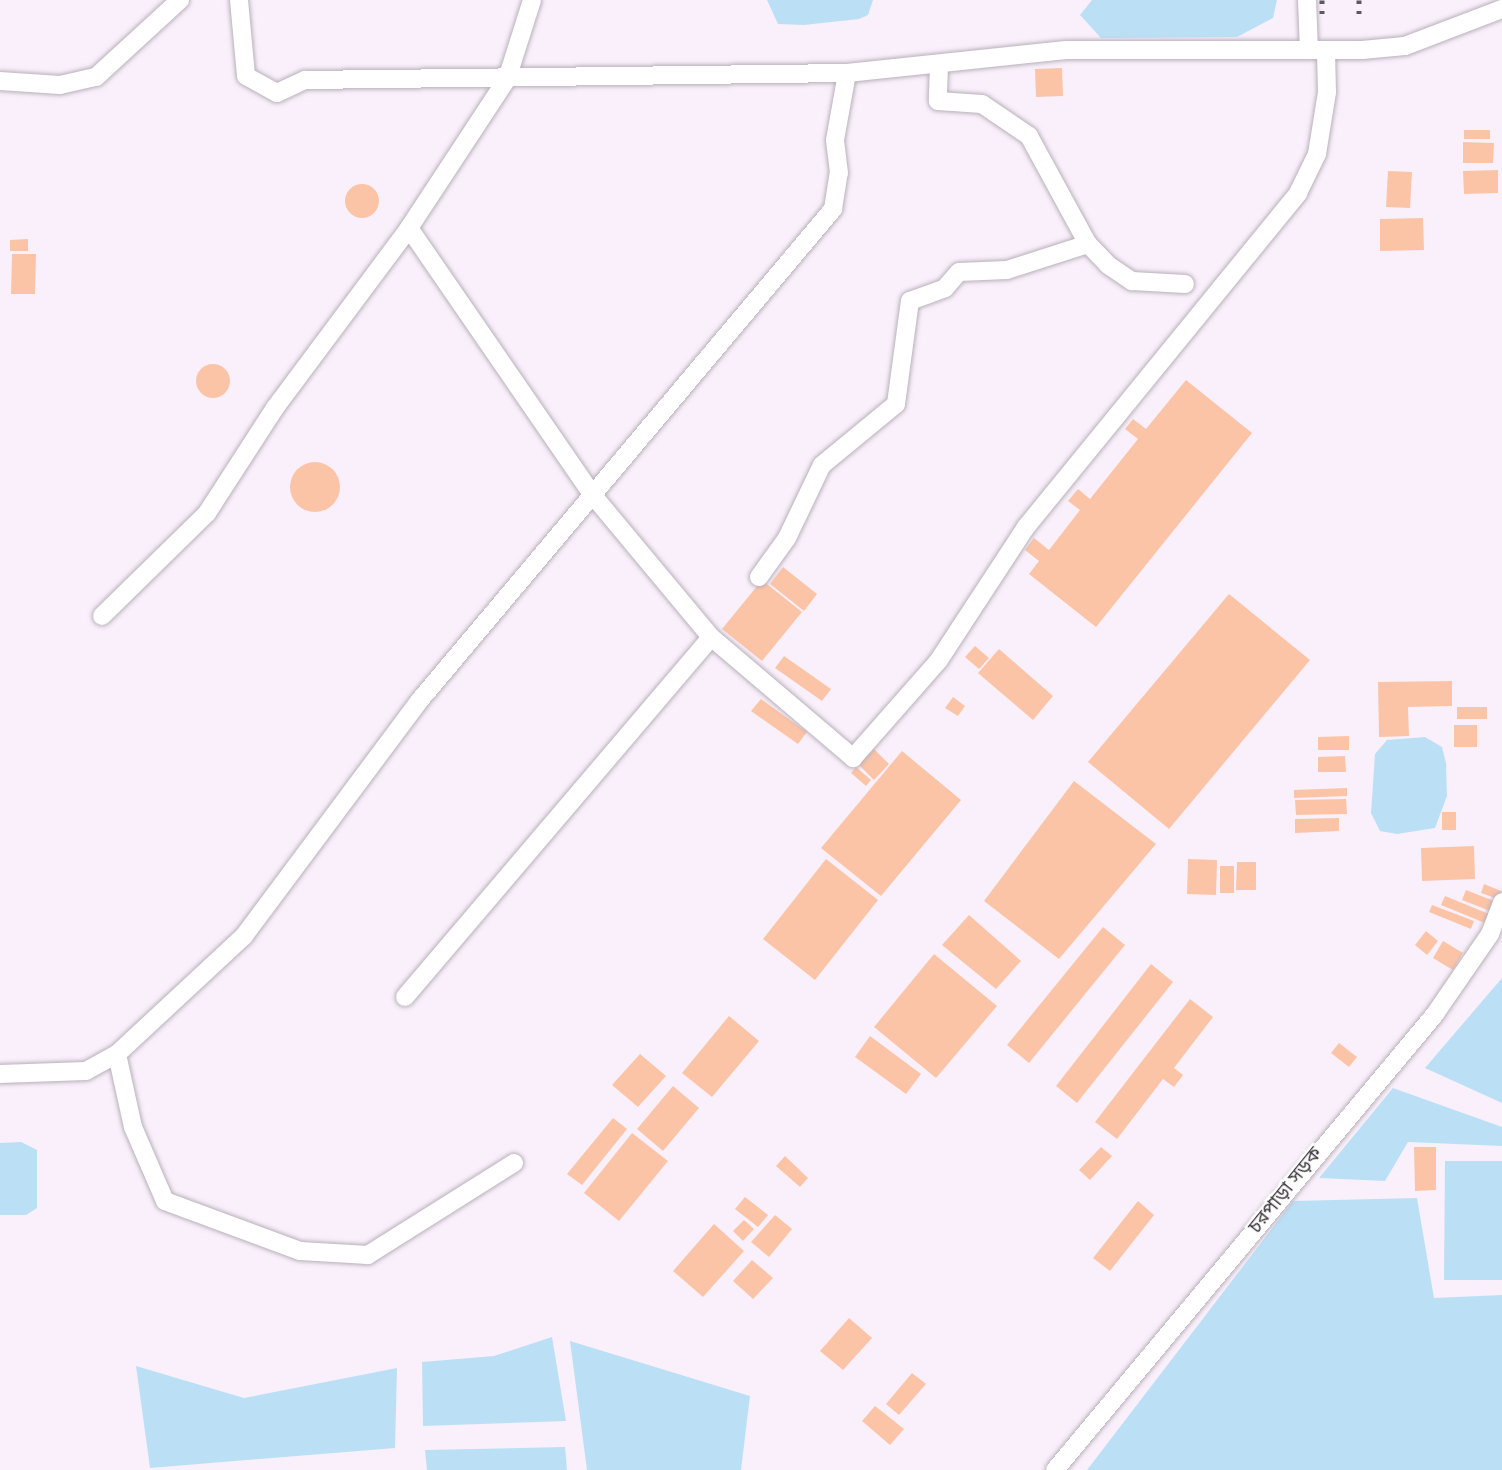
<!DOCTYPE html>
<html>
<head>
<meta charset="utf-8">
<style>
  body { margin:0 }
  #map { position:relative; width:1502px; height:1470px; overflow:hidden; background:#f9f0fb; font-family:"IBM Plex Sans","Noto Sans Bengali",sans-serif }
  div>[style] { position:absolute }
  .water>* { inset:0; background:#bbe0f6 }
  .building>* { inset:0; background:#fcc4a7 }
  .round { border-radius:50% }
  .roads { filter:drop-shadow(0 0 2px #b9b0ba) drop-shadow(0 0 2px #b9b0ba) }
  .minor>* { height:18px; margin:-9px; padding:0 9px; transform-origin:9px; border-radius:9px; background:#fff }
  .rail>* { height:5px; margin-top:-2.5px; transform-origin:0; background:repeating-linear-gradient(90deg,#5e595f 0 3.5px,transparent 0 10.5px) }
  span { translate:-50% -50%; white-space:nowrap; text-align:center; line-height:1.15; -webkit-text-stroke:5px #fff; paint-order:stroke }
  .street-label { font-size:19px; color:#383439 }
</style>
</head>
<body>
<div id="map">
  <div class="water">
    <i style="clip-path:polygon(767px 0,873px 0,868px 15px,859px 19px,804px 25px,778px 24px)"></i>
    <i style="clip-path:polygon(1092px 0,1277px 0,1273px 18px,1237px 37px,1101px 38px,1080px 15px)"></i>
    <i style="clip-path:polygon(1425px 737px,1442px 747px,1446px 763px,1447px 796px,1435px 828px,1397px 834px,1380px 831px,1371px 813px,1375px 754px,1387px 740px)"></i>
    <i style="clip-path:polygon(1502px 978px,1502px 1103px,1425px 1068px)"></i>
    <i style="clip-path:polygon(1393px 1088px,1502px 1127px,1502px 1146px,1408px 1142px,1385px 1181px,1319px 1178px)"></i>
    <i style="clip-path:polygon(21px 1142px,37px 1150px,37px 1208px,26px 1215px,0 1215px,0 1143px)"></i>
    <i style="clip-path:polygon(1445px 1161px,1502px 1161px,1502px 1280px,1444px 1280px)"></i>
    <i style="clip-path:polygon(1417px 1198px,1434px 1298px,1502px 1295px,1502px 1470px,1087px 1470px,1293px 1201px)"></i>
    <i style="clip-path:polygon(552px 1337px,566px 1421px,423px 1426px,422px 1362px,494px 1356px)"></i>
    <i style="clip-path:polygon(570px 1341px,750px 1396px,741px 1470px,587px 1470px)"></i>
    <i style="clip-path:polygon(136px 1366px,244px 1398px,397px 1368px,395px 1448px,150px 1468px)"></i>
    <i style="clip-path:polygon(565px 1447px,567px 1470px,427px 1470px,425px 1450px)"></i>
  </div>
  <div class="building">
    <i style="clip-path:polygon(1062px 68px,1063px 96px,1036px 97px,1035px 69px)"></i>
    <i style="clip-path:polygon(1464px 130px,1490px 130px,1490px 139px,1464px 139px)"></i>
    <i style="clip-path:polygon(1463px 142px,1494px 143px,1493px 163px,1463px 163px)"></i>
    <i style="clip-path:polygon(1498px 170px,1498px 193px,1464px 194px,1463px 171px)"></i>
    <i style="clip-path:polygon(1388px 171px,1412px 172px,1410px 208px,1386px 207px)"></i>
    <i class="round" style="left:345px;top:184px;width:34px;height:34px"></i>
    <i style="clip-path:polygon(1423px 218px,1424px 250px,1380px 251px,1380px 219px)"></i>
    <i style="clip-path:polygon(28px 239px,28px 251px,10px 251px,10px 240px)"></i>
    <i style="clip-path:polygon(12px 254px,36px 254px,35px 294px,11px 294px)"></i>
    <i class="round" style="left:196px;top:364px;width:34px;height:34px"></i>
    <i style="clip-path:polygon(1186px 380px,1252px 433px,1096px 627px,1029px 574px,1039px 561px,1025px 550px,1034px 538px,1049px 550px,1080px 510px,1068px 501px,1078px 489px,1090px 499px,1138px 439px,1125px 429px,1133px 419px,1146px 429px)"></i>
    <i class="round" style="left:290px;top:462px;width:50px;height:50px"></i>
    <i style="clip-path:polygon(783px 567px,817px 594px,804px 611px,770px 584px)"></i>
    <i style="clip-path:polygon(762px 580px,802px 612px,762px 661px,722px 629px)"></i>
    <i style="clip-path:polygon(1229px 594px,1310px 660px,1169px 829px,1088px 762px)"></i>
    <i style="clip-path:polygon(975px 646px,989px 658px,979px 669px,965px 657px)"></i>
    <i style="clip-path:polygon(999px 649px,1053px 696px,1033px 720px,978px 673px)"></i>
    <i style="clip-path:polygon(784px 656px,831px 689px,822px 701px,775px 668px)"></i>
    <i style="clip-path:polygon(1452px 681px,1452px 706px,1408px 707px,1409px 736px,1379px 737px,1378px 682px)"></i>
    <i style="clip-path:polygon(953px 697px,965px 706px,958px 716px,945px 708px)"></i>
    <i style="clip-path:polygon(761px 699px,807px 732px,798px 744px,751px 711px)"></i>
    <i style="clip-path:polygon(1457px 707px,1487px 707px,1487px 719px,1457px 719px)"></i>
    <i style="clip-path:polygon(1454px 725px,1477px 725px,1477px 747px,1454px 747px)"></i>
    <i style="clip-path:polygon(1349px 736px,1349px 750px,1318px 750px,1318px 737px)"></i>
    <i style="clip-path:polygon(874px 749px,889px 764px,874px 780px,858px 764px)"></i>
    <i style="clip-path:polygon(902px 751px,961px 800px,881px 896px,821px 848px)"></i>
    <i style="clip-path:polygon(1345px 756px,1346px 772px,1318px 772px,1318px 757px)"></i>
    <i style="clip-path:polygon(856px 767px,871px 780px,866px 786px,851px 773px)"></i>
    <i style="clip-path:polygon(1074px 781px,1156px 844px,1059px 959px,984px 901px)"></i>
    <i style="clip-path:polygon(1347px 788px,1347px 796px,1294px 798px,1294px 790px)"></i>
    <i style="clip-path:polygon(1346px 799px,1347px 814px,1296px 815px,1295px 800px)"></i>
    <i style="clip-path:polygon(1442px 812px,1456px 812px,1456px 830px,1442px 830px)"></i>
    <i style="clip-path:polygon(1339px 818px,1339px 831px,1295px 833px,1295px 819px)"></i>
    <i style="clip-path:polygon(1474px 846px,1475px 879px,1422px 881px,1421px 848px)"></i>
    <i style="clip-path:polygon(826px 859px,878px 900px,815px 980px,763px 939px)"></i>
    <i style="clip-path:polygon(1188px 859px,1217px 860px,1216px 895px,1187px 894px)"></i>
    <i style="clip-path:polygon(1237px 862px,1256px 862px,1256px 890px,1236px 890px)"></i>
    <i style="clip-path:polygon(1220px 866px,1234px 866px,1234px 893px,1220px 893px)"></i>
    <i style="clip-path:polygon(1484px 884px,1501px 891px,1498px 899px,1481px 893px)"></i>
    <i style="clip-path:polygon(1466px 890px,1494px 901px,1490px 911px,1462px 900px)"></i>
    <i style="clip-path:polygon(1445px 896px,1489px 914px,1485px 923px,1441px 905px)"></i>
    <i style="clip-path:polygon(1432px 905px,1474px 921px,1471px 929px,1429px 912px)"></i>
    <i style="clip-path:polygon(969px 915px,1021px 961px,996px 989px,942px 945px)"></i>
    <i style="clip-path:polygon(1103px 927px,1125px 945px,1029px 1063px,1007px 1045px)"></i>
    <i style="clip-path:polygon(1426px 931px,1438px 941px,1427px 955px,1415px 945px)"></i>
    <i style="clip-path:polygon(1443px 941px,1463px 953px,1453px 970px,1433px 958px)"></i>
    <i style="clip-path:polygon(934px 954px,997px 1006px,936px 1078px,874px 1027px)"></i>
    <i style="clip-path:polygon(1151px 964px,1173px 982px,1077px 1103px,1056px 1086px)"></i>
    <i style="clip-path:polygon(1190px 999px,1213px 1017px,1174px 1068px,1183px 1075px,1174px 1087px,1163px 1079px,1117px 1139px,1095px 1122px)"></i>
    <i style="clip-path:polygon(729px 1016px,759px 1041px,712px 1097px,682px 1073px)"></i>
    <i style="clip-path:polygon(870px 1036px,921px 1074px,906px 1094px,855px 1057px)"></i>
    <i style="clip-path:polygon(1339px 1043px,1357px 1057px,1349px 1067px,1331px 1053px)"></i>
    <i style="clip-path:polygon(640px 1054px,666px 1076px,638px 1107px,612px 1085px)"></i>
    <i style="clip-path:polygon(673px 1086px,699px 1108px,663px 1151px,637px 1129px)"></i>
    <i style="clip-path:polygon(613px 1118px,627px 1129px,582px 1185px,567px 1174px)"></i>
    <i style="clip-path:polygon(632px 1133px,668px 1161px,619px 1221px,584px 1193px)"></i>
    <i style="clip-path:polygon(1101px 1147px,1112px 1156px,1090px 1180px,1079px 1170px)"></i>
    <i style="clip-path:polygon(1414px 1147px,1436px 1147px,1436px 1190px,1415px 1191px)"></i>
    <i style="clip-path:polygon(785px 1156px,808px 1178px,800px 1187px,776px 1166px)"></i>
    <i style="clip-path:polygon(745px 1197px,768px 1215px,758px 1227px,735px 1209px)"></i>
    <i style="clip-path:polygon(1138px 1201px,1154px 1215px,1110px 1271px,1093px 1258px)"></i>
    <i style="clip-path:polygon(775px 1215px,792px 1229px,769px 1257px,751px 1242px)"></i>
    <i style="clip-path:polygon(744px 1220px,754px 1229px,743px 1241px,733px 1231px)"></i>
    <i style="clip-path:polygon(714px 1224px,744px 1251px,703px 1297px,673px 1271px)"></i>
    <i style="clip-path:polygon(752px 1260px,773px 1278px,753px 1299px,733px 1281px)"></i>
    <i style="clip-path:polygon(849px 1318px,872px 1338px,843px 1370px,820px 1351px)"></i>
    <i style="clip-path:polygon(912px 1373px,926px 1384px,899px 1415px,886px 1404px)"></i>
    <i style="clip-path:polygon(875px 1406px,904px 1429px,890px 1445px,862px 1421px)"></i>
  </div>
  <div class="roads">
    <div class="minor">
      <i style="left:239px;top:0;width:76px;rotate:84.7deg"></i>
      <i style="left:246px;top:76px;width:35px;rotate:29deg"></i>
      <i style="left:277px;top:93px;width:31px;rotate:-25deg"></i>
      <i style="left:305px;top:80px;width:542px;rotate:-0.74deg"></i>
      <i style="left:847px;top:73px;width:220px;rotate:-6deg"></i>
      <i style="left:1066px;top:50px;width:296px"></i>
      <i style="left:1362px;top:50px;width:43px;rotate:-5.3deg"></i>
      <i style="left:1405px;top:46px;width:104px;rotate:-20.9deg"></i>
      <i style="left:1307px;top:0;width:50px;rotate:87.7deg"></i>
      <i style="left:939px;top:65px;width:36px;rotate:92deg"></i>
      <i style="left:938px;top:101px;width:44px;rotate:3.9deg"></i>
      <i style="left:982px;top:104px;width:57px;rotate:34.2deg"></i>
      <i style="left:1029px;top:136px;width:123px;rotate:61.4deg"></i>
      <i style="left:1088px;top:244px;width:29px;rotate:46deg"></i>
      <i style="left:1108px;top:265px;width:29px;rotate:34deg"></i>
      <i style="left:1132px;top:281px;width:53px;rotate:3.2deg"></i>
      <i style="left:0;top:81px;width:60px;rotate:3.8deg"></i>
      <i style="left:60px;top:85px;width:37px;rotate:-13deg"></i>
      <i style="left:96px;top:77px;width:114px;rotate:-42.5deg"></i>
      <i style="left:409px;top:228px;width:321px;rotate:55.5deg"></i>
      <i style="left:591px;top:493px;width:187px;rotate:50.2deg"></i>
      <i style="left:711px;top:637px;width:187px;rotate:40.4deg"></i>
      <i style="left:853px;top:758px;width:130px;rotate:-48.7deg"></i>
      <i style="left:939px;top:660px;width:159px;rotate:-56.8deg"></i>
      <i style="left:1026px;top:527px;width:431px;rotate:-50.8deg"></i>
      <i style="left:1298px;top:193px;width:43px;rotate:-64deg"></i>
      <i style="left:1317px;top:154px;width:63px;rotate:-80.8deg"></i>
      <i style="left:1327px;top:92px;width:42px;rotate:-91.4deg"></i>
      <i style="left:759px;top:577px;width:48px;rotate:-54.3deg"></i>
      <i style="left:787px;top:538px;width:81px;rotate:-64.4deg"></i>
      <i style="left:822px;top:465px;width:96px;rotate:-39.5deg"></i>
      <i style="left:896px;top:404px;width:104px;rotate:-82.3deg"></i>
      <i style="left:910px;top:301px;width:37px;rotate:-20deg"></i>
      <i style="left:945px;top:288px;width:21px;rotate:-49deg"></i>
      <i style="left:959px;top:272px;width:48px;rotate:-2.4deg"></i>
      <i style="left:1007px;top:270px;width:85px;rotate:-17.8deg"></i>
      <i style="left:102px;top:616px;width:147px;rotate:-44.4deg"></i>
      <i style="left:207px;top:513px;width:125px;rotate:-57.1deg"></i>
      <i style="left:275px;top:408px;width:224px;rotate:-53.3deg"></i>
      <i style="left:409px;top:228px;width:178px;rotate:-56.7deg"></i>
      <i style="left:507px;top:79px;width:83px;rotate:-72.4deg"></i>
      <i style="left:405px;top:997px;width:472px;rotate:-49.6deg"></i>
      <i style="left:0;top:1074px;width:86px;rotate:-2deg"></i>
      <i style="left:86px;top:1071px;width:35px;rotate:-29deg"></i>
      <i style="left:514px;top:1163px;width:173px;rotate:147.8deg"></i>
      <i style="left:368px;top:1255px;width:68px;rotate:-176.6deg"></i>
      <i style="left:300px;top:1251px;width:144px;rotate:-159.7deg"></i>
      <i style="left:165px;top:1201px;width:81px;rotate:-113.4deg"></i>
      <i style="left:133px;top:1127px;width:75px;rotate:-102.4deg"></i>
      <i style="left:117px;top:1054px;width:173px;rotate:-42.9deg"></i>
      <i style="left:244px;top:936px;width:294px;rotate:-53.3deg"></i>
      <i style="left:420px;top:700px;width:642px;rotate:-49.93deg"></i>
      <i style="left:833px;top:209px;width:36px;rotate:-81deg"></i>
      <i style="left:839px;top:173px;width:33px;rotate:-97deg"></i>
      <i style="left:835px;top:140px;width:68px;rotate:-79.8deg"></i>
      <i style="left:1055px;top:1470px;width:594px;rotate:-50.19deg"></i>
      <i style="left:1435px;top:1014px;width:97px;rotate:-55.5deg"></i>
      <i style="left:1490px;top:934px;width:34px;rotate:-69deg"></i>
    </div>
  </div>
  <div class="rail">
    <i style="left:1322px;top:0;width:16px;rotate:90deg"></i>
    <i style="left:1359px;top:0;width:18px;rotate:90deg"></i>
  </div>
  <div class="street-label">
    <span style="left:1285px;top:1190px;rotate:-51deg">চরপাড়া সড়ক</span>
  </div>
</div>
</body>
</html>
